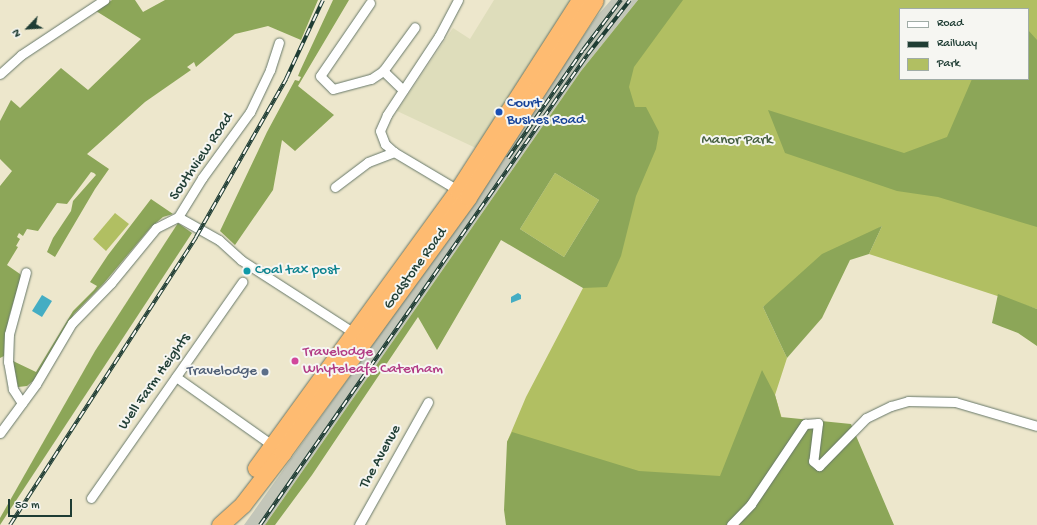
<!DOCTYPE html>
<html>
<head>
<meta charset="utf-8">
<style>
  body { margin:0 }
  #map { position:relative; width:1037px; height:525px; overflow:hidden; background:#ede7cc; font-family:"Gochi Hand",sans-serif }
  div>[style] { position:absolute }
  .built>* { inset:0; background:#deddbb }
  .industrial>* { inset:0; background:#c3c6b9 }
  .green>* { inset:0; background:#b1bf62 }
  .forest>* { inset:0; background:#8ca658 }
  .water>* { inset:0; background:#44adc3 }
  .roads { filter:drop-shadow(0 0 1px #677869) drop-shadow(0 0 1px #677869) }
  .street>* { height:9px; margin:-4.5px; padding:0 4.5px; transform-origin:4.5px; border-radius:4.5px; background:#fff }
  .highway>* { height:17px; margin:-8.5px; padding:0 8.5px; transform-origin:8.5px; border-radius:8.5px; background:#febb71 }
  .rail>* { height:4px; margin-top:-2px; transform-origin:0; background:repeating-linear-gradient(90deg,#f6f6f2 0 8px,#1f3d34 0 16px); box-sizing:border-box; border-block:1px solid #1f3d34 }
  .dots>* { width:11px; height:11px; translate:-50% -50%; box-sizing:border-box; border:2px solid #f6f6f2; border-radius:50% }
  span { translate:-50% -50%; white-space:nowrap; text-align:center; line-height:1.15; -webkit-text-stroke:4px #f6f6f2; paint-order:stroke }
  .transit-label { font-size:15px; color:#164399 }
  .left { translate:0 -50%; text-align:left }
  .park-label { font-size:15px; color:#445e40 }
  .street-label { font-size:15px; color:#1f3d34 }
  .culture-label { font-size:15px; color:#0d838f }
  .hotel-label { font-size:15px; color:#b23c85 }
  .service-label { font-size:15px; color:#4e5e75 }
  .right { translate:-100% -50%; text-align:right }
  .legend { position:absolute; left:899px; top:8px; width:130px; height:72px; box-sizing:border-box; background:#f6f6f2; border:1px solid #a0aca6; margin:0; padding:5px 7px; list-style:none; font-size:12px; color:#1f3d34 }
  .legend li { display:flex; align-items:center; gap:8px; height:20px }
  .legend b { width:20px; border:1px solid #a0aca6 }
  .north { position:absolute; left:8px; top:8px; width:40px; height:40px; -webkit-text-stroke:3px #f6f6f2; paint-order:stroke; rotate:245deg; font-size:11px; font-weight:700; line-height:16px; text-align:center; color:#1f3d34 }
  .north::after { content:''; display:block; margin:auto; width:14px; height:18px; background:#1f3d34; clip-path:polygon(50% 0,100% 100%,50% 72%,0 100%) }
  .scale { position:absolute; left:8px; top:499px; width:64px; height:18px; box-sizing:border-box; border:2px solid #1f3d34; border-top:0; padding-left:5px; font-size:12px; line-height:14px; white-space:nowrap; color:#1f3d34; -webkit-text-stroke:3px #f6f6f2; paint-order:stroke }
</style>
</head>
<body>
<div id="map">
  <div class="built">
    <i style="clip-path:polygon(494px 0,571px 0,478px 149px,397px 111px,453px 28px,470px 39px)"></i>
  </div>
  <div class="industrial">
    <i style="clip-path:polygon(611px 0,638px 0,581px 71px,265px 525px,244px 525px,387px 324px,597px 16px)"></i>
  </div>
  <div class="green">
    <i style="clip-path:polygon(evenodd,663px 0,1037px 0,1037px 309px,869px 254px,882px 226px,763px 307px,787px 358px,775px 395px,788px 439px,748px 501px,507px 442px,526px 397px,583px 288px,607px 195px,572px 132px,663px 0,900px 9px,1028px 9px,1028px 79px,900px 79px,900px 9px)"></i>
    <i style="clip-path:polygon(555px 173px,599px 200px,564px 257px,520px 229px)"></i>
    <i style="clip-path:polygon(115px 213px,129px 224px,106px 251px,93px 239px)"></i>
  </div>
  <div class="forest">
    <i style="clip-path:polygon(112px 0,135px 0,143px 12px,165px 0,318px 0,301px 40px,268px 26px,235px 34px,196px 67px,194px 62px,187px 67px,191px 70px,145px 102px,87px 154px,109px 169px,95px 189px,55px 257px,47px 252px,53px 238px,71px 211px,73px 201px,96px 175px,94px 173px,91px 172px,67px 204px,57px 203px,38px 231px,27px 229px,23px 236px,19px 233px,17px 237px,20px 239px,16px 246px,18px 247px,7px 265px,20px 274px,21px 277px,9px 317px,4px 356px,0 358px,0 186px,12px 171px,0 159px,0 121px,11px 100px,20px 108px,61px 68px,88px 90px,141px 39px,96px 11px)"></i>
    <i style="clip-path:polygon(333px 0,349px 0,298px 86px,334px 115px,295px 151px,282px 140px,273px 190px,235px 245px,220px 231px,267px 132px,295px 80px,299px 81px,301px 77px,298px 76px,300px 71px)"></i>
    <i style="clip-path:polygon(evenodd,638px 0,683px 0,634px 67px,629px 87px,635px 107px,646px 107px,659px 132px,656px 149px,636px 196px,621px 256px,607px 287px,583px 288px,501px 240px,437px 350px,418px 317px,312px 475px,275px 525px,265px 525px,581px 71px,638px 0,555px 173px,599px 200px,564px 257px,520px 229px,555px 173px)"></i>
    <i style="clip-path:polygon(1028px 30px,1037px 40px,1037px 227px,938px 197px,897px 191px,785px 153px,768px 110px,904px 153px,947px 137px,972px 79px,1028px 79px)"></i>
    <i style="clip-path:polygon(151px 199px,173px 214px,163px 217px,151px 227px,104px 283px,74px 314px,34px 380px,27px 386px,18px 387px,13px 361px,36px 372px,73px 311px,94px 290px,97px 286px,90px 282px,108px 255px)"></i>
    <i style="clip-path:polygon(178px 223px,192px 233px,0 525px,0 518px,95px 351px)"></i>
    <i style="clip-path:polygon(882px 226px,869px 254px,850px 260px,822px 318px,787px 358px,763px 307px,822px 254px)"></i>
    <i style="clip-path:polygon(998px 294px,1037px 309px,1037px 346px,1018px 333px,992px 323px)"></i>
    <i style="clip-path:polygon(762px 370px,775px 395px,781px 417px,851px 424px,894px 525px,506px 525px,504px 510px,507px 442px,512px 432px,639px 471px,720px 476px)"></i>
  </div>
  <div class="water">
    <i style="clip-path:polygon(518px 293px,521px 295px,521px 299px,511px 303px,511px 297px)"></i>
    <i style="clip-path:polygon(42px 295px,52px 301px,42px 317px,32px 311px)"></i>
  </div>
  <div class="roads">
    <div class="street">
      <i style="left:458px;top:0;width:41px;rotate:117.8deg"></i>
      <i style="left:439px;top:36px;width:95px;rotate:123.4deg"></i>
      <i style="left:387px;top:115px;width:17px;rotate:114deg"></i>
      <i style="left:380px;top:131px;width:14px;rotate:69deg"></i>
      <i style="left:385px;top:144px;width:12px;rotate:42deg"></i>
      <i style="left:394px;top:152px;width:74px;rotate:30.7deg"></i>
      <i style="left:370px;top:3px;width:88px;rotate:124.4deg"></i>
      <i style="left:320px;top:76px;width:18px;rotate:45deg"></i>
      <i style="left:333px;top:89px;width:39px;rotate:-15deg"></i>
      <i style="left:371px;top:79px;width:14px;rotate:-34deg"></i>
      <i style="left:0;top:74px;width:28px;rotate:-42deg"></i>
      <i style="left:21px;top:55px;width:100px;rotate:-33.5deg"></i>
      <i style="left:403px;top:90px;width:28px;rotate:-136deg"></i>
      <i style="left:383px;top:71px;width:54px;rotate:-54deg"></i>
      <i style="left:335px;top:187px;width:41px;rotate:-37.1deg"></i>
      <i style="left:368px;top:162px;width:28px;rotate:-21deg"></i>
      <i style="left:178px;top:217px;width:47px;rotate:29.3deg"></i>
      <i style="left:219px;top:240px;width:30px;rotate:42deg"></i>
      <i style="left:241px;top:260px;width:137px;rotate:32.8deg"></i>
      <i style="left:176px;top:377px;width:121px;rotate:35.3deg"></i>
      <i style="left:22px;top:403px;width:17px;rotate:-123deg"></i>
      <i style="left:13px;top:389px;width:27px;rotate:-100deg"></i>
      <i style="left:8px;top:362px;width:28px;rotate:-88deg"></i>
      <i style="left:9px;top:334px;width:64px;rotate:-74.7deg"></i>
      <i style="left:0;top:433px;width:61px;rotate:-53.7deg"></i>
      <i style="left:36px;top:384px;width:71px;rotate:-59.5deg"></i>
      <i style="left:72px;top:323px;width:56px;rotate:-45.7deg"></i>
      <i style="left:111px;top:283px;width:71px;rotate:-50.7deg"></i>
      <i style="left:156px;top:228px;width:25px;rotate:-27deg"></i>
      <i style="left:178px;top:217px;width:46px;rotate:-58.4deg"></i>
      <i style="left:202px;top:178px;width:82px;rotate:-54deg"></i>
      <i style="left:250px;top:112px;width:47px;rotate:-64.5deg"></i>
      <i style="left:270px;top:70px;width:29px;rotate:-72deg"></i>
      <i style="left:91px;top:498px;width:264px;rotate:-55deg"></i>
      <i style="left:359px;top:525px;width:141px;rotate:-60.7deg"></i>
      <i style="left:731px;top:525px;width:29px;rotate:-46deg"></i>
      <i style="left:751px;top:504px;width:97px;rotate:-56deg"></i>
      <i style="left:805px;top:424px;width:13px;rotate:-4deg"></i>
      <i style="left:818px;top:423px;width:38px;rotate:97deg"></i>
      <i style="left:813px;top:461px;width:8px;rotate:40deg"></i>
      <i style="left:819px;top:466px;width:67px;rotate:-45.6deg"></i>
      <i style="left:866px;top:418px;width:28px;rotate:-26deg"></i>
      <i style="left:891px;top:406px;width:18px;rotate:-16deg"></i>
      <i style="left:908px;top:401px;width:47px;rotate:1.2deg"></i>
      <i style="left:955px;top:402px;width:85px;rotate:16.3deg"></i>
    </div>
    <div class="highway">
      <i style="left:256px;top:468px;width:344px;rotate:-54deg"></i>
      <i style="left:458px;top:190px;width:226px;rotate:-57.3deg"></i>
      <i style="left:220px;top:525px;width:31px;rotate:-42deg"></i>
      <i style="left:243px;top:504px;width:66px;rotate:-52.4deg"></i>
      <i style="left:283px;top:452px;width:315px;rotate:-54deg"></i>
      <i style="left:468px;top:197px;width:234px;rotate:-57.2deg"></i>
    </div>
  </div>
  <div class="rail">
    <i style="left:508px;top:158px;width:131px;rotate:-55.2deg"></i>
    <i style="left:583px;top:50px;width:63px;rotate:-52.8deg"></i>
    <i style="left:10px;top:525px;width:343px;rotate:-57.1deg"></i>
    <i style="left:196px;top:237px;width:182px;rotate:-60.3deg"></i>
    <i style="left:286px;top:79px;width:87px;rotate:-64.9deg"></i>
    <i style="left:260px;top:525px;width:574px;rotate:-55.15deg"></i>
    <i style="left:588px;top:54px;width:68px;rotate:-52.1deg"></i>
  </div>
  <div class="dots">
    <i style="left:499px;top:112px;background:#1a4fb4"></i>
    <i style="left:247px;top:271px;background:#0f9aa8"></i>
    <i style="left:295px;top:361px;background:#d1479c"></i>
    <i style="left:265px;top:372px;background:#5c6f8a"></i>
  </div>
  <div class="transit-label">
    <span class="left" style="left:507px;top:112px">Court<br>Bushes Road</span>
  </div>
  <div class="park-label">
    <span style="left:737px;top:141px">Manor Park</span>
  </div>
  <div class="street-label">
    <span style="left:202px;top:157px;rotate:-56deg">Southview Road</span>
    <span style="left:416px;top:269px;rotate:-54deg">Godstone Road</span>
    <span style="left:155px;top:382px;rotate:-55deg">Well Farm Heights</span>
    <span style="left:381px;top:457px;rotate:-61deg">The Avenue</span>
  </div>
  <div class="culture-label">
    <span class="left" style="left:255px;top:271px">Coal tax post</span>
  </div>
  <div class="hotel-label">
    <span class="left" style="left:303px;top:361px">Travelodge<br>Whyteleafe Caterham</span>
  </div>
  <div class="service-label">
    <span class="right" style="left:257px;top:372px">Travelodge</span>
  </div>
  <ul class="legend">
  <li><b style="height:5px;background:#fff"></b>Road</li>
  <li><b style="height:5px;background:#1f3d34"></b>Railway</li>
  <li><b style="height:11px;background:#b1bf62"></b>Park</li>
  </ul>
  <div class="north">N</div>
  <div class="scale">50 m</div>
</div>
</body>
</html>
